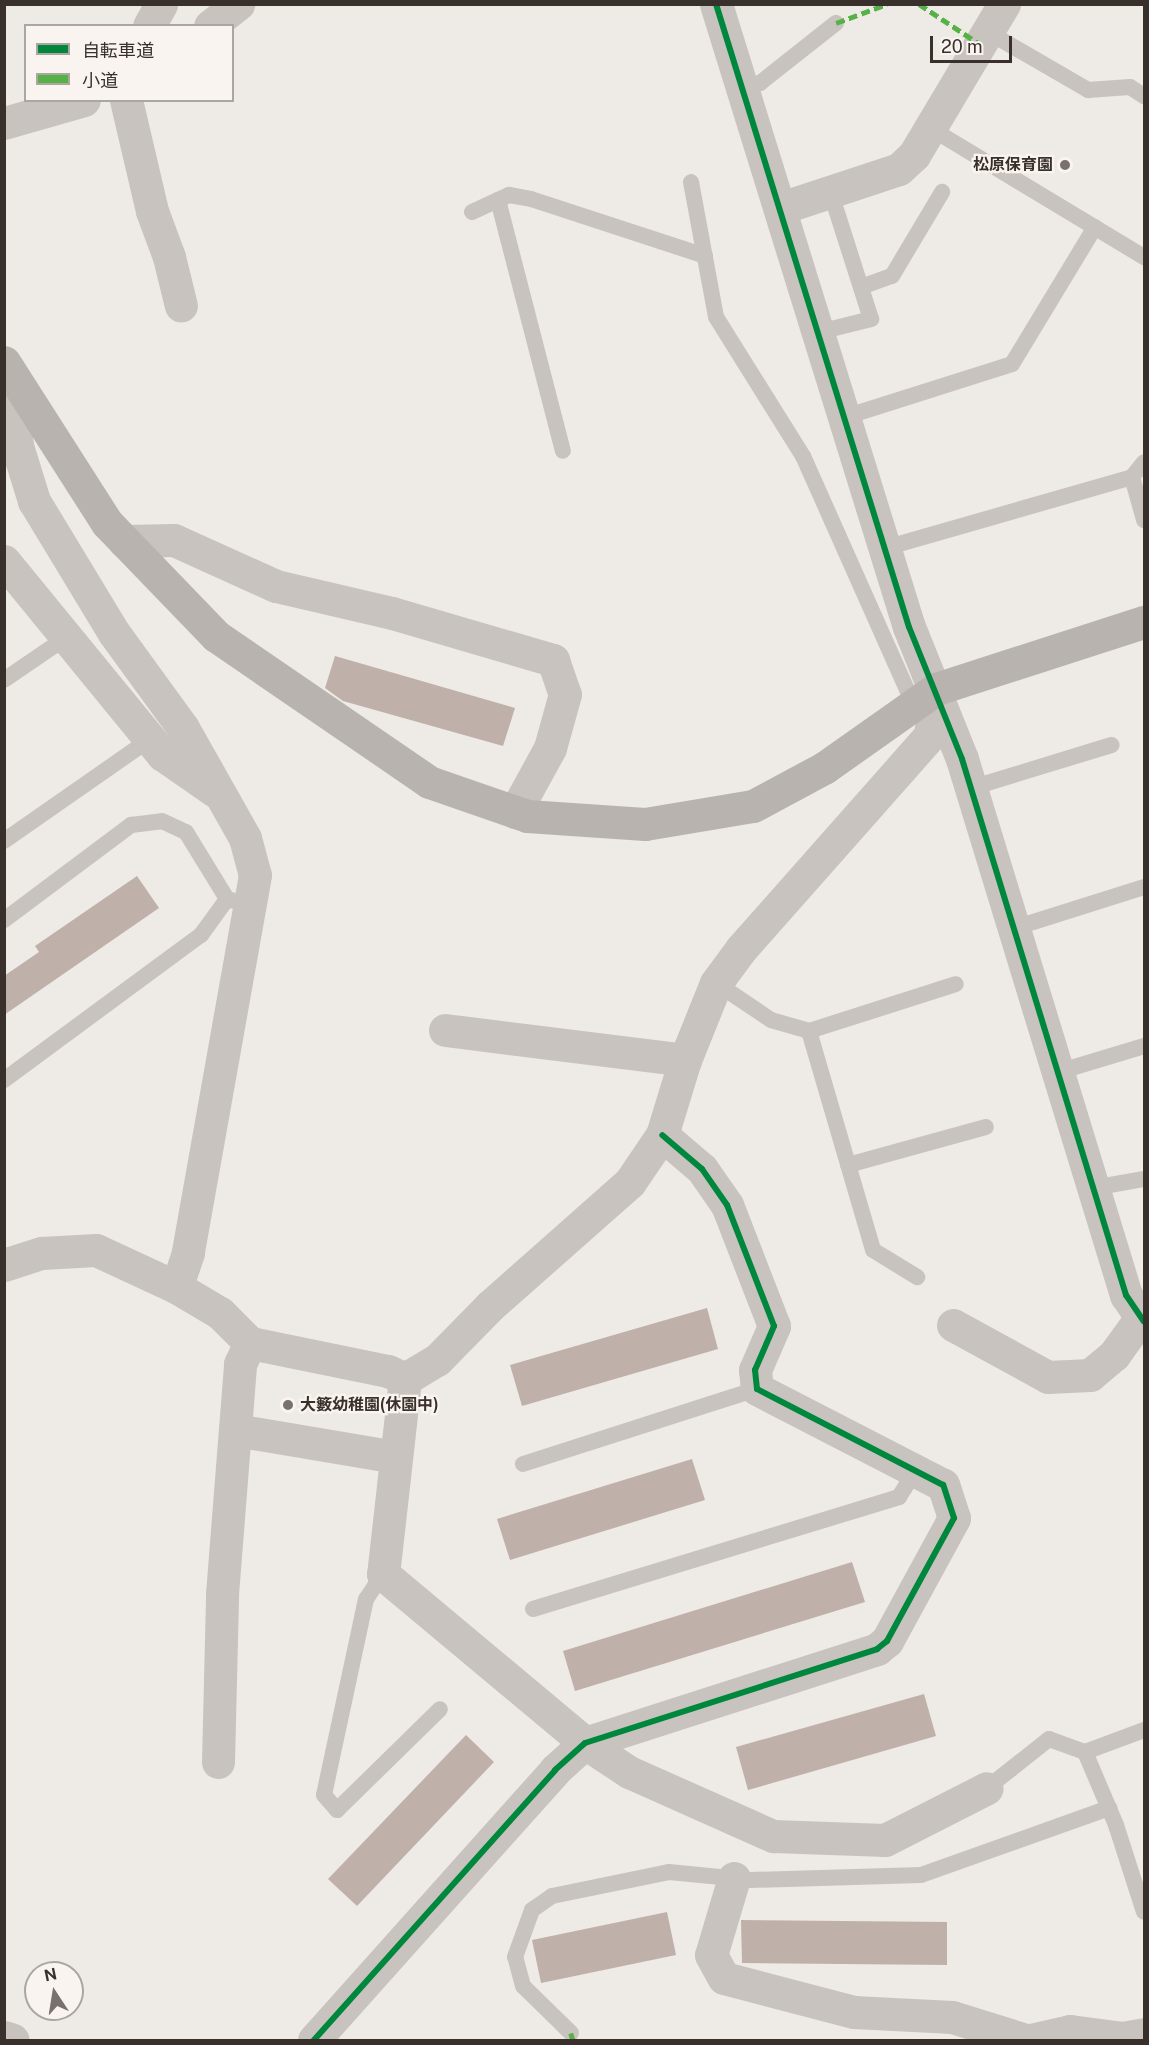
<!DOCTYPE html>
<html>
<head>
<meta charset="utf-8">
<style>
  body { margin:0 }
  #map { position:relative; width:1149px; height:2045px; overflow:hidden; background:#eeeae6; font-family:"Public Sans","Noto Sans JP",sans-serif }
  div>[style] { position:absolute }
  .building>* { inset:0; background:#c0b0aa }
  .lane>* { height:16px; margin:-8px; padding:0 8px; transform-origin:8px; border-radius:8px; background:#c8c3be }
  .street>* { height:33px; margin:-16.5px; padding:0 16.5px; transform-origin:16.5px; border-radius:16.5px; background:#c8c3be }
  .secondary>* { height:33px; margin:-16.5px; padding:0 16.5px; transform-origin:16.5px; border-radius:16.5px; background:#b8b3af }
  .quiet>* { height:4.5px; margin-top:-2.25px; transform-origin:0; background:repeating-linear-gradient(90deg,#56b246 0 9px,transparent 0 13.5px) }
  .cycleway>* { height:6px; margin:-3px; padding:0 3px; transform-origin:3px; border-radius:3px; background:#00873e }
  .dots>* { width:16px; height:16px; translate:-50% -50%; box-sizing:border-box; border:3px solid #f9f4ef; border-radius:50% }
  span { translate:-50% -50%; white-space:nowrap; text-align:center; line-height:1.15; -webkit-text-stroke:4.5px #f9f4ef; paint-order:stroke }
  .poi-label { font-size:16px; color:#39302c; font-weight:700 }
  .right { translate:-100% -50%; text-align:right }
  .left { translate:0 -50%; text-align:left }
  .frame { position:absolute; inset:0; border:6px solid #39302c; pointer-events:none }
  .legend { position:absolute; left:24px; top:24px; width:210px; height:78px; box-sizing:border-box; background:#f9f4ef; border:2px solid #aca6a1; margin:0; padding:8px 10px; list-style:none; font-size:18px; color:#39302c }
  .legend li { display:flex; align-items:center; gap:12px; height:30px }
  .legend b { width:30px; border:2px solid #aca6a1 }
  .north { position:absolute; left:24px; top:1961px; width:60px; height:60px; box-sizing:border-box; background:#f9f4ef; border:2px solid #aca6a1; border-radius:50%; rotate:348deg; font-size:16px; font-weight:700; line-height:24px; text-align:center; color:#39302c }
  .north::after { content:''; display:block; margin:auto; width:21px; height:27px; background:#78716d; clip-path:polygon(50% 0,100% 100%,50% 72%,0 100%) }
  .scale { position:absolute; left:930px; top:36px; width:82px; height:27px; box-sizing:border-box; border:3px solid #39302c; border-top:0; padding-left:8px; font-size:18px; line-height:21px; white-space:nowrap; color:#39302c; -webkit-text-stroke:4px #f9f4ef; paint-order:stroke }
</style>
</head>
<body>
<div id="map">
  <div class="building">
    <i style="clip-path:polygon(335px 656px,515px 708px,503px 746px,343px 701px,325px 688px)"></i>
    <i style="clip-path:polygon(137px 876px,159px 908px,4px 1015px,4px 976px,39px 952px,35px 946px)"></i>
    <i style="clip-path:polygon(707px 1308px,718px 1349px,522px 1406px,510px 1365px)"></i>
    <i style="clip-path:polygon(692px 1459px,705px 1500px,510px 1560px,497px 1519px)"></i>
    <i style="clip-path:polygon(852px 1562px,865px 1602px,575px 1691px,563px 1651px)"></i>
    <i style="clip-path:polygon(924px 1694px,936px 1736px,748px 1790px,736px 1747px)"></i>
    <i style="clip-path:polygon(466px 1735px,494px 1762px,357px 1906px,328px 1879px)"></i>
    <i style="clip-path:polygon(667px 1912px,676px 1955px,541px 1983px,532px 1940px)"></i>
    <i style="clip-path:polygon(741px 1920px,947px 1922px,947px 1965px,742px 1963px)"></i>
  </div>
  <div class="lane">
    <i style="left:988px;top:32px;width:116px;rotate:30.1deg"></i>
    <i style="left:1088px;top:90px;width:42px;rotate:-4.1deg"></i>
    <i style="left:1130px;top:87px;width:17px;rotate:33deg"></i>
    <i style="left:743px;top:88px;width:18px;rotate:-16deg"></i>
    <i style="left:760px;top:83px;width:97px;rotate:-38.3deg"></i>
    <i style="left:930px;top:128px;width:250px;rotate:31.1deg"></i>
    <i style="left:691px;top:182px;width:137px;rotate:79.5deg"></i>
    <i style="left:716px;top:317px;width:164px;rotate:58deg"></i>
    <i style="left:803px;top:456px;width:273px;rotate:66deg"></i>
    <i style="left:498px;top:200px;width:259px;rotate:75.5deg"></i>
    <i style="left:472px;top:212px;width:41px;rotate:-24.7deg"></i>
    <i style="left:509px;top:195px;width:22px;rotate:10deg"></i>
    <i style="left:531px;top:199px;width:183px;rotate:18.1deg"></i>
    <i style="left:861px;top:287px;width:33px;rotate:-20deg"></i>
    <i style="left:892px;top:276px;width:98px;rotate:-59.2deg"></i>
    <i style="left:819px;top:332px;width:54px;rotate:-14deg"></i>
    <i style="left:871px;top:319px;width:131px;rotate:-107.7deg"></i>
    <i style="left:845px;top:417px;width:175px;rotate:-17.6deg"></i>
    <i style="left:1012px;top:364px;width:160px;rotate:-58.8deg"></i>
    <i style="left:1132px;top:477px;width:45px;rotate:74.4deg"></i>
    <i style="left:885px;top:548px;width:257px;rotate:-16deg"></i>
    <i style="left:1132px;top:477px;width:19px;rotate:-51deg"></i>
    <i style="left:4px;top:680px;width:76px;rotate:-34.3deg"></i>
    <i style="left:971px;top:788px;width:147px;rotate:-17deg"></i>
    <i style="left:4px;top:841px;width:178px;rotate:-34.9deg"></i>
    <i style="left:4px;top:920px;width:159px;rotate:-36.8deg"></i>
    <i style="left:131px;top:825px;width:31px;rotate:-7deg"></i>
    <i style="left:162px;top:821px;width:26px;rotate:25deg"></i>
    <i style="left:186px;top:832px;width:79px;rotate:58.5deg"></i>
    <i style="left:227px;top:899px;width:24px;rotate:15deg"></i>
    <i style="left:1014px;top:928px;width:136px;rotate:-17.5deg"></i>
    <i style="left:716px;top:983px;width:66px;rotate:33.9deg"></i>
    <i style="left:771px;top:1020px;width:40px;rotate:16deg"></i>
    <i style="left:809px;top:1031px;width:154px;rotate:-17.7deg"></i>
    <i style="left:809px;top:1031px;width:228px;rotate:73.7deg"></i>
    <i style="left:873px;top:1250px;width:52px;rotate:31.5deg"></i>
    <i style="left:1058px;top:1072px;width:90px;rotate:-16.8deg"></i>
    <i style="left:4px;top:1080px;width:245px;rotate:-36.4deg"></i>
    <i style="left:201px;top:935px;width:44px;rotate:-54.2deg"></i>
    <i style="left:848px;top:1165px;width:143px;rotate:-15.4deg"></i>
    <i style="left:1093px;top:1188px;width:52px;rotate:-10deg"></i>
    <i style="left:523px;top:1464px;width:246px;rotate:-17.8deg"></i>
    <i style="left:383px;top:1574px;width:30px;rotate:124deg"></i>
    <i style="left:366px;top:1599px;width:200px;rotate:102.1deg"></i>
    <i style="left:324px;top:1795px;width:20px;rotate:49deg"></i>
    <i style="left:337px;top:1810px;width:144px;rotate:-44.4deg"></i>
    <i style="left:533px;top:1609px;width:383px;rotate:-17deg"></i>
    <i style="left:899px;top:1497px;width:31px;rotate:-58deg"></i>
    <i style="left:1085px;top:1752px;width:63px;rotate:-20.4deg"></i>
    <i style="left:987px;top:1788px;width:79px;rotate:-38.3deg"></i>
    <i style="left:1049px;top:1739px;width:38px;rotate:20deg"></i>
    <i style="left:1085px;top:1752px;width:79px;rotate:67deg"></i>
    <i style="left:1116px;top:1825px;width:91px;rotate:72.2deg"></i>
    <i style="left:571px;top:2033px;width:67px;rotate:-135.6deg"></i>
    <i style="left:523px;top:1986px;width:30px;rotate:-105deg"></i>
    <i style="left:515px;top:1957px;width:50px;rotate:-70.1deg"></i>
    <i style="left:532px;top:1910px;width:24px;rotate:-35deg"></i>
    <i style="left:552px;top:1896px;width:119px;rotate:-11.6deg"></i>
    <i style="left:669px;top:1872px;width:81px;rotate:5.6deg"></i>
    <i style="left:750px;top:1880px;width:171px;rotate:-1.7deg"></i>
    <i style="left:921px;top:1875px;width:200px;rotate:-19.6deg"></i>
  </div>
  <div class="street">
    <i style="left:716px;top:4px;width:652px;rotate:72.79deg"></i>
    <i style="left:909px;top:627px;width:142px;rotate:68.1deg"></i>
    <i style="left:962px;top:759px;width:561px;rotate:72.99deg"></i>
    <i style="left:1126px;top:1295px;width:32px;rotate:56deg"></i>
    <i style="left:149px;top:26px;width:25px;rotate:-61deg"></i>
    <i style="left:210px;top:26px;width:36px;rotate:-38deg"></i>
    <i style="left:126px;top:100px;width:114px;rotate:76.8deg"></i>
    <i style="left:152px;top:211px;width:49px;rotate:69.7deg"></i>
    <i style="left:169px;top:257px;width:50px;rotate:76.2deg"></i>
    <i style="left:4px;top:123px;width:83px;rotate:-16deg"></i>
    <i style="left:781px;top:208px;width:124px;rotate:-18.3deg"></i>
    <i style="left:899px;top:169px;width:21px;rotate:-43deg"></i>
    <i style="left:914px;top:155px;width:176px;rotate:-59.2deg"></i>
    <i style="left:9px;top:370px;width:76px;rotate:84deg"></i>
    <i style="left:17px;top:446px;width:58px;rotate:72.8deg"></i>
    <i style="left:34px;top:501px;width:154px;rotate:58.8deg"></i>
    <i style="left:114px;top:633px;width:117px;rotate:54deg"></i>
    <i style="left:183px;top:728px;width:126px;rotate:60.6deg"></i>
    <i style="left:245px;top:838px;width:38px;rotate:75deg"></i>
    <i style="left:255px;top:875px;width:384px;rotate:100.1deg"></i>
    <i style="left:188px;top:1253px;width:36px;rotate:109deg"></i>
    <i style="left:124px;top:541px;width:50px;rotate:-1.1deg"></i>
    <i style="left:174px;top:540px;width:112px;rotate:24.3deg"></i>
    <i style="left:276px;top:586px;width:119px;rotate:13.1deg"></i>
    <i style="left:392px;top:613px;width:168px;rotate:16.3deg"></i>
    <i style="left:553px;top:660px;width:36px;rotate:71deg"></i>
    <i style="left:565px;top:694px;width:56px;rotate:105.5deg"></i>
    <i style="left:550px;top:748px;width:73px;rotate:118.7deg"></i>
    <i style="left:4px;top:561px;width:251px;rotate:50.7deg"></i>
    <i style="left:163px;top:755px;width:63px;rotate:34.7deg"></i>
    <i style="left:445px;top:1030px;width:242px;rotate:7.1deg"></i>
    <i style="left:4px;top:1265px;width:40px;rotate:-18deg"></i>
    <i style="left:42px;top:1253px;width:54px;rotate:-3.2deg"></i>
    <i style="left:96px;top:1250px;width:88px;rotate:24.8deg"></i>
    <i style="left:176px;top:1287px;width:51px;rotate:30.6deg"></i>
    <i style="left:220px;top:1313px;width:42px;rotate:45deg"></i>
    <i style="left:250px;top:1343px;width:141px;rotate:11.5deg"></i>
    <i style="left:388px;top:1371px;width:19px;rotate:25deg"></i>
    <i style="left:953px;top:1325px;width:108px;rotate:28.7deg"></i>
    <i style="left:1048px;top:1377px;width:42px;rotate:-2.7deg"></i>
    <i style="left:1090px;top:1375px;width:31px;rotate:-40deg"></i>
    <i style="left:1114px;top:1355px;width:44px;rotate:-54.2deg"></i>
    <i style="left:405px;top:1379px;width:196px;rotate:96.4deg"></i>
    <i style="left:383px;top:1574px;width:263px;rotate:39.9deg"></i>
    <i style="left:585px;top:1743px;width:53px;rotate:33.4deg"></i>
    <i style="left:629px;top:1772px;width:158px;rotate:24deg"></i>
    <i style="left:773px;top:1836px;width:112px;rotate:2deg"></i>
    <i style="left:885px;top:1840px;width:114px;rotate:-27deg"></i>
    <i style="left:405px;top:1379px;width:37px;rotate:-31deg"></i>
    <i style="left:437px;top:1360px;width:76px;rotate:-45.5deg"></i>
    <i style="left:490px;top:1306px;width:187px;rotate:-41.5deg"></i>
    <i style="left:630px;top:1182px;width:57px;rotate:-55.8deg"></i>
    <i style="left:662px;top:1135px;width:78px;rotate:-73deg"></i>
    <i style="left:685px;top:1060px;width:83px;rotate:-68.1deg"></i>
    <i style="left:716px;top:983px;width:42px;rotate:-53.7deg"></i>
    <i style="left:741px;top:949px;width:286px;rotate:-48.5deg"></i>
    <i style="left:930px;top:735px;width:41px;rotate:-83deg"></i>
    <i style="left:235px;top:1430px;width:163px;rotate:9.5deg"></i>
    <i style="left:218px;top:1762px;width:168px;rotate:-88.6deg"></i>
    <i style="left:222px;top:1594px;width:231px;rotate:-85.5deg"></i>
    <i style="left:240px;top:1364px;width:23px;rotate:-65deg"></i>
    <i style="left:734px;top:1878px;width:80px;rotate:106.6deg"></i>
    <i style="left:711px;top:1955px;width:26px;rotate:61deg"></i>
    <i style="left:724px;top:1978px;width:134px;rotate:14.7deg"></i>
    <i style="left:854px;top:2012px;width:98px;rotate:2.9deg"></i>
    <i style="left:952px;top:2017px;width:77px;rotate:17.3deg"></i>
    <i style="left:4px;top:2037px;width:9px;rotate:18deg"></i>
    <i style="left:314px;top:2040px;width:362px;rotate:-48.2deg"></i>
    <i style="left:555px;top:1770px;width:40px;rotate:-42deg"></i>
    <i style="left:585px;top:1743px;width:307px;rotate:-17.8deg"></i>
    <i style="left:877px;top:1649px;width:13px;rotate:-39deg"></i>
    <i style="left:887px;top:1641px;width:140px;rotate:-61.4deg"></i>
    <i style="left:954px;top:1518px;width:35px;rotate:-108deg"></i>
    <i style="left:943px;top:1485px;width:209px;rotate:-152.7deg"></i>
    <i style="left:757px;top:1389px;width:19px;rotate:-96deg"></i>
    <i style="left:755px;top:1370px;width:48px;rotate:-66.6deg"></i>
    <i style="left:774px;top:1326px;width:130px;rotate:-111.2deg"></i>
    <i style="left:727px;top:1205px;width:44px;rotate:-124.8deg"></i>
    <i style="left:702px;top:1169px;width:52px;rotate:-139.6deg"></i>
    <i style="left:1030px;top:2040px;width:41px;rotate:-12.7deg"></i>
    <i style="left:1070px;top:2031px;width:52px;rotate:7.7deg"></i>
    <i style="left:1122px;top:2038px;width:22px;rotate:-10deg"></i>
  </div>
  <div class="secondary">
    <i style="left:4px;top:362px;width:191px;rotate:57.4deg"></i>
    <i style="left:107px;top:523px;width:157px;rotate:46deg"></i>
    <i style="left:216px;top:636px;width:258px;rotate:34.4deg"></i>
    <i style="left:429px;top:782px;width:104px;rotate:19.1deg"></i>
    <i style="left:527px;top:816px;width:118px;rotate:3.9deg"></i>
    <i style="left:645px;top:824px;width:109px;rotate:-9.5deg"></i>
    <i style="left:753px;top:806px;width:81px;rotate:-28.2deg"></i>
    <i style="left:824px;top:768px;width:137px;rotate:-35.2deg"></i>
    <i style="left:936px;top:689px;width:219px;rotate:-17.9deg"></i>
  </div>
  <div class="quiet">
    <i style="left:919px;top:4px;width:73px;rotate:33.3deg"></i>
    <i style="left:836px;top:23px;width:54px;rotate:-20.4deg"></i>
    <i style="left:571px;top:2033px;width:7px;rotate:74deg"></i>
  </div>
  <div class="cycleway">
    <i style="left:716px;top:4px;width:652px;rotate:72.79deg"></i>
    <i style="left:909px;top:627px;width:142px;rotate:68.1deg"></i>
    <i style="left:962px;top:759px;width:561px;rotate:72.99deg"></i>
    <i style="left:1126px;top:1295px;width:32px;rotate:56deg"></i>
    <i style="left:314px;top:2040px;width:362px;rotate:-48.2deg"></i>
    <i style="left:555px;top:1770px;width:40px;rotate:-42deg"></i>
    <i style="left:585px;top:1743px;width:307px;rotate:-17.8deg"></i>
    <i style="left:877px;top:1649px;width:13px;rotate:-39deg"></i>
    <i style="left:887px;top:1641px;width:140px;rotate:-61.4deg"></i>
    <i style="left:954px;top:1518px;width:35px;rotate:-108deg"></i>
    <i style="left:943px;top:1485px;width:209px;rotate:-152.7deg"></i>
    <i style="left:757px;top:1389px;width:19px;rotate:-96deg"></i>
    <i style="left:755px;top:1370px;width:48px;rotate:-66.6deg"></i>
    <i style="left:774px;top:1326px;width:130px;rotate:-111.2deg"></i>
    <i style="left:727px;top:1205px;width:44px;rotate:-124.8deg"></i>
    <i style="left:702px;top:1169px;width:52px;rotate:-139.6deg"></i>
  </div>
  <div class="dots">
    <i style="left:1065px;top:165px;background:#78716d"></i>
    <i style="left:288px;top:1405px;background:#78716d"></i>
  </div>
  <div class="poi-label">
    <span class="right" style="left:1053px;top:165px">松原保育園</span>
    <span class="left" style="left:300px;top:1405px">大籔幼稚園(休園中)</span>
  </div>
  <div class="frame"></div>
  <ul class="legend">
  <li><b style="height:8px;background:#00873e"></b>自転車道</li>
  <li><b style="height:8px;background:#56b246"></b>小道</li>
  </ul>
  <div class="north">N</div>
  <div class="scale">20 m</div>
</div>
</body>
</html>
